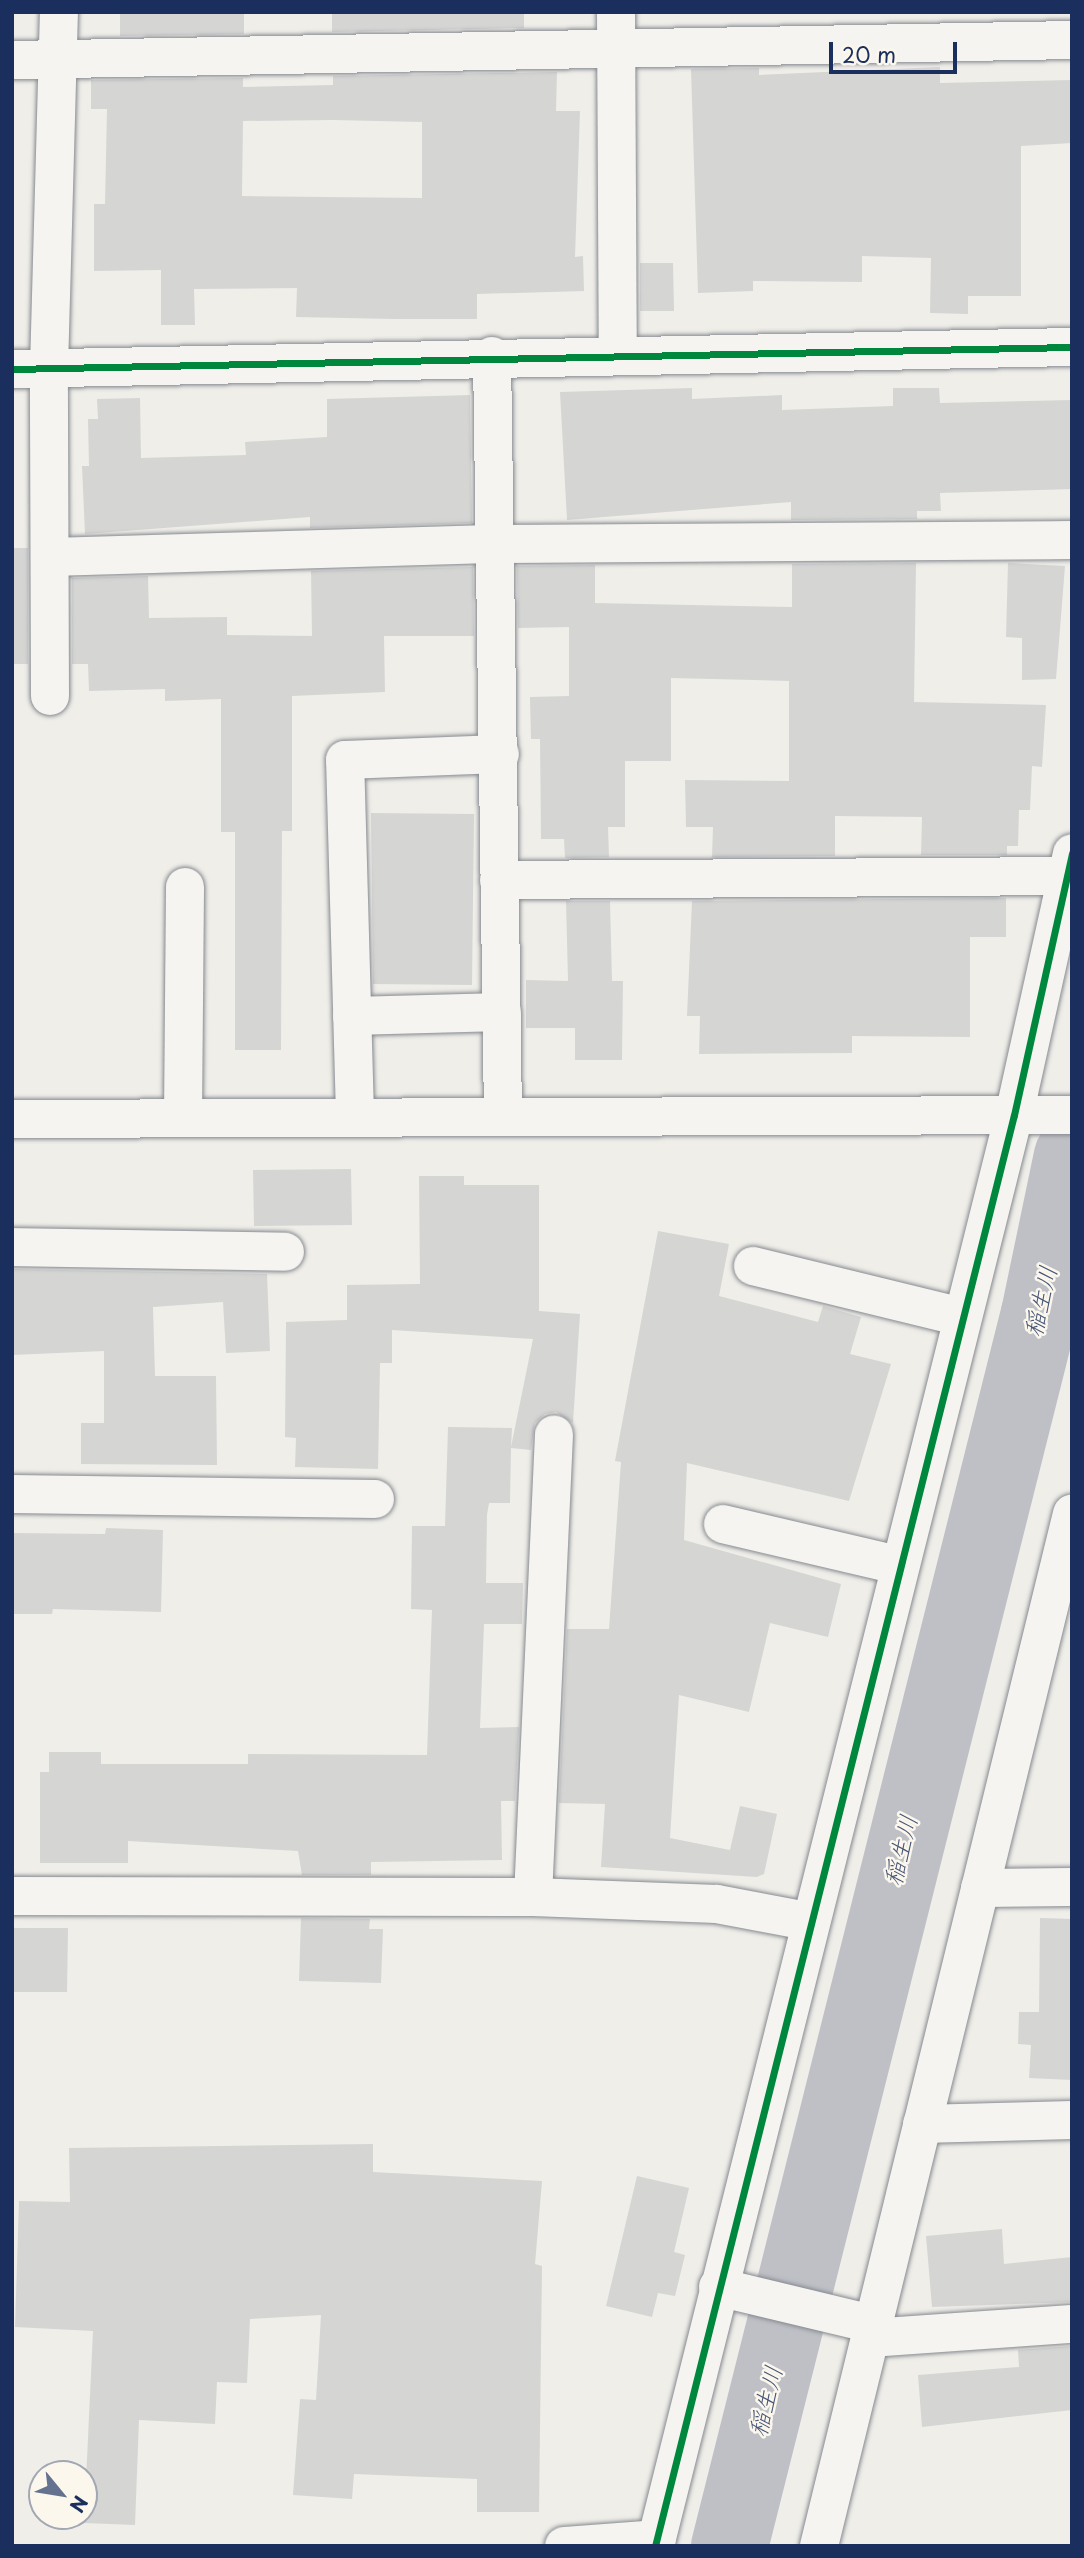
<!DOCTYPE html>
<html>
<head>
<meta charset="utf-8">
<style>
  body { margin:0 }
  #map { position:relative; width:1084px; height:2558px; overflow:hidden; background:#efeee9; font-family:"Playpen Sans","Klee One",sans-serif }
  div>[style] { position:absolute }
  .river>* { height:77px; margin:-38.5px; padding:0 38.5px; transform-origin:38.5px; border-radius:38.5px; background:#bec0c6 }
  .building>* { inset:0; background:#d5d5d4 }
  .roads { filter:drop-shadow(0 0 2px #868a90) drop-shadow(0 0 2px #868a90) }
  .minor>* { height:38px; margin:-19px; padding:0 19px; transform-origin:19px; border-radius:19px; background:#f5f4f0 }
  .cycleway>* { height:7px; margin:-3.5px; padding:0 3.5px; transform-origin:3.5px; border-radius:3.5px; background:#00873e }
  span { translate:-50% -50%; white-space:nowrap; text-align:center; line-height:1.15; -webkit-text-stroke:5px #fbf7ec; paint-order:stroke }
  .water-label { font-size:24px; color:#465579; font-style:italic }
  .frame { position:absolute; inset:0; border:14px solid #1b2f5e; pointer-events:none }
  .north { position:absolute; left:28px; top:2460px; width:70px; height:70px; box-sizing:border-box; background:#fbf7ec; border:2px solid #a1a7b3; border-radius:50%; rotate:120deg; font-size:19px; font-weight:700; line-height:28px; text-align:center; color:#1b2f5e }
  .north::after { content:''; display:block; margin:auto; width:24px; height:32px; background:#65728f; clip-path:polygon(50% 0,100% 100%,50% 72%,0 100%) }
  .scale { position:absolute; left:829px; top:42px; width:128px; height:32px; box-sizing:border-box; border:4px solid #1b2f5e; border-top:0; padding-left:9px; font-size:21px; line-height:24px; white-space:nowrap; color:#1b2f5e; -webkit-text-stroke:5px #fbf7ec; paint-order:stroke }
</style>
</head>
<body>
<div id="map">
  <div class="river">
    <i style="left:729px;top:2546px;width:1271px;rotate:-75.89deg"></i>
    <i style="left:1039px;top:1313px;width:161px;rotate:-78.2deg"></i>
  </div>
  <div class="building">
    <i style="clip-path:polygon(120px 12px,244px 12px,244px 34px,120px 36px)"></i>
    <i style="clip-path:polygon(332px 12px,524px 12px,524px 28px,332px 32px)"></i>
    <i style="clip-path:polygon(940px 67px,940px 83px,1072px 80px,1072px 143px,1021px 146px,1021px 296px,968px 296px,968px 314px,930px 313px,931px 258px,862px 256px,862px 282px,753px 281px,753px 291px,698px 293px,691px 69px,759px 68px,759px 75px)"></i>
    <i style="clip-path:polygon(evenodd,557px 72px,556px 111px,580px 111px,575px 257px,583px 256px,584px 291px,477px 294px,477px 319px,395px 319px,296px 317px,297px 288px,194px 289px,195px 325px,161px 325px,161px 270px,94px 271px,94px 204px,105px 204px,107px 109px,91px 109px,91px 80px,243px 78px,243px 87px,333px 85px,333px 76px,557px 72px,333px 120px,422px 122px,422px 198px,242px 196px,243px 121px,333px 120px)"></i>
    <i style="clip-path:polygon(640px 263px,673px 263px,674px 311px,640px 311px)"></i>
    <i style="clip-path:polygon(692px 388px,692px 399px,782px 395px,782px 410px,893px 406px,893px 388px,939px 388px,940px 403px,1072px 400px,1072px 489px,940px 493px,941px 511px,917px 511px,917px 519px,791px 520px,791px 502px,567px 520px,560px 392px)"></i>
    <i style="clip-path:polygon(470px 395px,472px 523px,310px 528px,310px 517px,85px 534px,82px 466px,89px 466px,88px 419px,98px 419px,97px 399px,140px 398px,141px 458px,246px 455px,245px 442px,327px 437px,327px 399px)"></i>
    <i style="clip-path:polygon(12px 548px,28px 548px,28px 664px,12px 664px)"></i>
    <i style="clip-path:polygon(916px 563px,914px 702px,1046px 705px,1042px 767px,1032px 766px,1030px 810px,1019px 810px,1018px 846px,1007px 846px,1007px 855px,921px 855px,922px 817px,835px 816px,835px 856px,712px 857px,713px 827px,686px 827px,685px 780px,789px 781px,789px 681px,671px 678px,671px 761px,625px 761px,625px 827px,608px 827px,609px 857px,565px 858px,564px 839px,541px 839px,540px 739px,531px 739px,530px 697px,569px 696px,569px 627px,518px 628px,517px 566px,595px 565px,595px 603px,792px 607px,792px 564px)"></i>
    <i style="clip-path:polygon(1008px 563px,1065px 566px,1056px 679px,1022px 680px,1022px 638px,1006px 637px)"></i>
    <i style="clip-path:polygon(473px 567px,474px 636px,384px 636px,385px 692px,292px 696px,292px 831px,282px 831px,281px 1050px,235px 1050px,235px 832px,221px 832px,221px 699px,165px 701px,165px 689px,89px 691px,88px 664px,72px 664px,72px 578px,148px 576px,149px 618px,227px 617px,227px 635px,312px 636px,311px 571px)"></i>
    <i style="clip-path:polygon(371px 813px,474px 814px,472px 985px,373px 984px)"></i>
    <i style="clip-path:polygon(1006px 898px,1006px 937px,970px 937px,970px 1037px,852px 1036px,852px 1053px,699px 1054px,700px 1016px,687px 1016px,692px 901px)"></i>
    <i style="clip-path:polygon(566px 901px,610px 901px,612px 981px,623px 981px,622px 1060px,575px 1060px,575px 1028px,526px 1028px,526px 980px,568px 981px)"></i>
    <i style="clip-path:polygon(351px 1169px,352px 1225px,254px 1226px,253px 1170px)"></i>
    <i style="clip-path:polygon(419px 1176px,464px 1176px,464px 1185px,539px 1185px,539px 1311px,580px 1314px,573px 1423px,556px 1412px,545px 1414px,535px 1423px,531px 1450px,511px 1448px,510px 1503px,489px 1503px,487px 1515px,486px 1583px,523px 1583px,522px 1624px,484px 1624px,480px 1728px,519px 1727px,515px 1801px,501px 1801px,502px 1860px,371px 1862px,371px 1875px,302px 1875px,298px 1851px,128px 1841px,128px 1863px,40px 1863px,40px 1772px,49px 1772px,49px 1752px,101px 1752px,101px 1764px,248px 1764px,248px 1754px,427px 1755px,432px 1610px,411px 1609px,412px 1526px,445px 1526px,448px 1427px,512px 1428px,511px 1447px,533px 1339px,392px 1330px,392px 1363px,380px 1363px,378px 1469px,295px 1467px,296px 1438px,285px 1437px,286px 1322px,347px 1320px,347px 1285px,420px 1284px)"></i>
    <i style="clip-path:polygon(658px 1231px,729px 1244px,719px 1296px,818px 1322px,823px 1306px,861px 1317px,850px 1354px,891px 1364px,849px 1501px,687px 1463px,684px 1540px,841px 1584px,828px 1637px,770px 1623px,749px 1712px,679px 1695px,670px 1838px,730px 1850px,740px 1806px,777px 1814px,764px 1874px,757px 1877px,601px 1867px,605px 1804px,559px 1803px,567px 1629px,609px 1629px,621px 1462px,615px 1461px)"></i>
    <i style="clip-path:polygon(12px 1269px,267px 1274px,270px 1351px,226px 1353px,223px 1302px,153px 1307px,155px 1376px,216px 1376px,217px 1465px,81px 1464px,81px 1423px,104px 1423px,104px 1351px,12px 1355px)"></i>
    <i style="clip-path:polygon(106px 1528px,163px 1530px,161px 1612px,53px 1609px,52px 1614px,12px 1614px,12px 1533px,105px 1534px)"></i>
    <i style="clip-path:polygon(301px 1918px,370px 1919px,369px 1929px,383px 1929px,381px 1983px,299px 1981px)"></i>
    <i style="clip-path:polygon(1040px 1918px,1072px 1919px,1072px 2080px,1029px 2078px,1031px 2045px,1018px 2044px,1019px 2012px,1039px 2012px)"></i>
    <i style="clip-path:polygon(12px 1928px,68px 1928px,67px 1992px,12px 1992px)"></i>
    <i style="clip-path:polygon(373px 2144px,373px 2172px,542px 2181px,535px 2264px,542px 2266px,539px 2512px,477px 2512px,477px 2479px,354px 2474px,352px 2499px,293px 2495px,300px 2399px,316px 2400px,321px 2315px,250px 2319px,247px 2383px,217px 2382px,215px 2424px,139px 2420px,135px 2525px,84px 2523px,93px 2331px,15px 2327px,19px 2201px,70px 2202px,69px 2148px)"></i>
    <i style="clip-path:polygon(637px 2176px,689px 2188px,674px 2252px,685px 2255px,675px 2296px,658px 2293px,652px 2317px,606px 2306px)"></i>
    <i style="clip-path:polygon(1002px 2229px,1004px 2264px,1072px 2257px,1072px 2302px,932px 2307px,926px 2236px)"></i>
    <i style="clip-path:polygon(1072px 2346px,1072px 2410px,922px 2427px,918px 2375px,1019px 2367px,1018px 2350px)"></i>
  </div>
  <div class="roads">
    <div class="minor">
      <i style="left:616px;top:12px;width:341px;rotate:89.7deg"></i>
      <i style="left:12px;top:60px;width:1060px;rotate:-1.08deg"></i>
      <i style="left:492px;top:356px;width:758px;rotate:89.17deg"></i>
      <i style="left:12px;top:369px;width:1060px;rotate:-1.19deg"></i>
      <i style="left:51px;top:557px;width:448px;rotate:-1.7deg"></i>
      <i style="left:499px;top:544px;width:573px;rotate:-0.4deg"></i>
      <i style="left:50px;top:696px;width:328px;rotate:-90.2deg"></i>
      <i style="left:49px;top:368px;width:356px;rotate:-88.4deg"></i>
      <i style="left:499px;top:880px;width:567px;rotate:-0.4deg"></i>
      <i style="left:352px;top:1016px;width:150px;rotate:-1.5deg"></i>
      <i style="left:355px;top:1115px;width:355px;rotate:-91.6deg"></i>
      <i style="left:345px;top:760px;width:155px;rotate:-2.2deg"></i>
      <i style="left:183px;top:1117px;width:230px;rotate:-89.5deg"></i>
      <i style="left:12px;top:1119px;width:1060px;rotate:-0.22deg"></i>
      <i style="left:12px;top:1247px;width:273px;rotate:1deg"></i>
      <i style="left:753px;top:1266px;width:215px;rotate:13.7deg"></i>
      <i style="left:12px;top:1494px;width:363px;rotate:0.8deg"></i>
      <i style="left:723px;top:1524px;width:180px;rotate:13.2deg"></i>
      <i style="left:980px;top:1888px;width:92px;rotate:-0.6deg"></i>
      <i style="left:12px;top:1896px;width:521px;rotate:0.11deg"></i>
      <i style="left:533px;top:1897px;width:184px;rotate:2.2deg"></i>
      <i style="left:717px;top:1904px;width:92px;rotate:10.7deg"></i>
      <i style="left:533px;top:1897px;width:463px;rotate:-87.4deg"></i>
      <i style="left:922px;top:2124px;width:150px;rotate:-1.5deg"></i>
      <i style="left:718px;top:2287px;width:158px;rotate:13.5deg"></i>
      <i style="left:870px;top:2338px;width:202px;rotate:-4deg"></i>
      <i style="left:564px;top:2546px;width:93px;rotate:-4.3deg"></i>
      <i style="left:655px;top:2546px;width:1475px;rotate:-75.92deg"></i>
      <i style="left:1014px;top:1115px;width:268px;rotate:-77.5deg"></i>
      <i style="left:819px;top:2546px;width:1063px;rotate:-76.23deg"></i>
    </div>
  </div>
  <div class="cycleway">
    <i style="left:12px;top:369px;width:1060px;rotate:-1.19deg"></i>
    <i style="left:655px;top:2546px;width:1475px;rotate:-75.92deg"></i>
    <i style="left:1014px;top:1115px;width:268px;rotate:-77.5deg"></i>
  </div>
  <div class="water-label">
    <span style="left:1040px;top:1301px;rotate:-77deg">稲生川</span>
    <span style="left:900px;top:1850px;rotate:-76deg">稲生川</span>
    <span style="left:765px;top:2401px;rotate:-76deg">稲生川</span>
  </div>
  <div class="frame"></div>
  <div class="north">N</div>
  <div class="scale">20 m</div>
</div>
</body>
</html>
